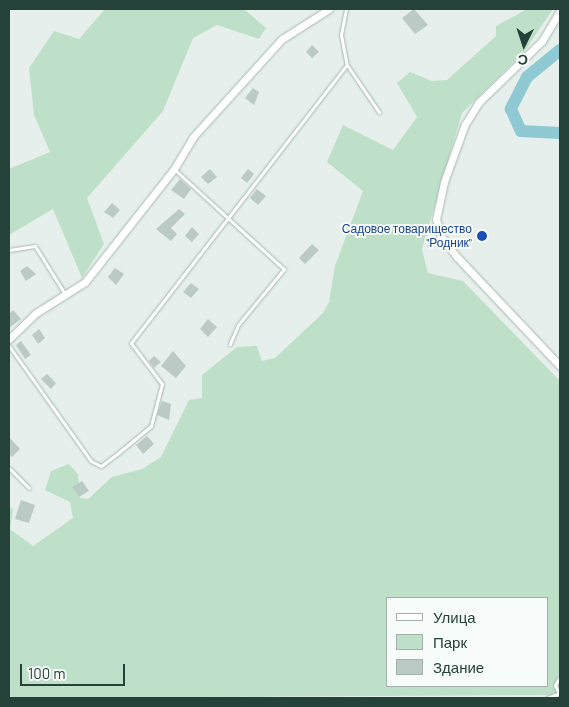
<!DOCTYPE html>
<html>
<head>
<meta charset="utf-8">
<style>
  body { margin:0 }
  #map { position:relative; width:569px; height:707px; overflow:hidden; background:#e6efeb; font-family:Barlow,sans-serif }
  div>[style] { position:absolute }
  .green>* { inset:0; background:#bfe0c8 }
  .river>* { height:12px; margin:-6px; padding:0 6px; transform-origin:6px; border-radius:6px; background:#8ec9d4 }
  .building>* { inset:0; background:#bbcac4 }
  .roads { filter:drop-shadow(0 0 1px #a8b8b2) drop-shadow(0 0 1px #a8b8b2) }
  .lane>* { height:3px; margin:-1.5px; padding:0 1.5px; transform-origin:1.5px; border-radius:1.5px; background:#fff }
  .street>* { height:7px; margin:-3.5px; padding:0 3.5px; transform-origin:3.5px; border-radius:3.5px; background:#fff }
  .dots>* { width:14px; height:14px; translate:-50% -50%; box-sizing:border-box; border:2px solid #f7fbf9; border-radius:50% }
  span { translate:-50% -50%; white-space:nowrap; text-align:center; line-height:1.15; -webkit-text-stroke:4px #f7fbf9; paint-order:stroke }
  .transit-label { font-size:12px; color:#164399 }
  .right { translate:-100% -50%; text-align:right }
  .frame { position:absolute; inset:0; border:10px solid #24423a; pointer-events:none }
  .legend { position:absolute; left:386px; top:597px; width:162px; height:90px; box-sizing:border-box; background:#f7fbf9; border:1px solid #a3b1ad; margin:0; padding:6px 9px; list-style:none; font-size:15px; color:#24423a }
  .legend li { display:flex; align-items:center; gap:10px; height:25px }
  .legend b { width:25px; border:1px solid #a3b1ad }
  .north { position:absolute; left:499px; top:20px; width:50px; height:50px; -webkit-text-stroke:4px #f7fbf9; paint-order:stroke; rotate:184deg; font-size:14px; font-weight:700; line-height:20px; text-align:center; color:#24423a }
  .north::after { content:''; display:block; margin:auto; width:18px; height:22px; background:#24423a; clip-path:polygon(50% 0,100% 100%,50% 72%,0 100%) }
  .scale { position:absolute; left:20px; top:664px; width:105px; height:22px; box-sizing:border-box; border:2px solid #24423a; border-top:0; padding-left:6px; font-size:15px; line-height:18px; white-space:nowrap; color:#24423a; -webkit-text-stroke:4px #f7fbf9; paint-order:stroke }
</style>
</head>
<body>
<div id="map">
  <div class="green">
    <i style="clip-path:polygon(105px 9px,244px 9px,266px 28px,259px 39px,217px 25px,193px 38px,163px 111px,87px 198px,104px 244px,82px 278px,53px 209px,9px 235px,9px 169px,50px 152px,34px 115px,29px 68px,54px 31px,79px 39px)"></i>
    <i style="clip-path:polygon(evenodd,527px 9px,553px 9px,524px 52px,462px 113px,422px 249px,428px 273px,463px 281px,560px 381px,560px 695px,9px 698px,9px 507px,13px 509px,10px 529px,33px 546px,73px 518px,70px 502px,45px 490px,51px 471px,69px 464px,78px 474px,80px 498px,88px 499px,112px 477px,142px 469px,161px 457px,189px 400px,202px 398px,202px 375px,237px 347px,257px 346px,262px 361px,275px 358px,323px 313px,329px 302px,335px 266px,363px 191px,327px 162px,343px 125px,393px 150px,417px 117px,397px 83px,410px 72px,432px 81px,447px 80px,496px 36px,496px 26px,527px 9px,388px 598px,548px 598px,548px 686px,388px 686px,388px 598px)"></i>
  </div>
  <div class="river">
    <i style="left:560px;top:50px;width:43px;rotate:140.7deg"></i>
    <i style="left:527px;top:77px;width:36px;rotate:117deg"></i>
    <i style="left:511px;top:109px;width:24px;rotate:66deg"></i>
    <i style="left:521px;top:131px;width:39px;rotate:3deg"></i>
  </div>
  <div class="building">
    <i style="clip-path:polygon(414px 9px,428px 25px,415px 34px,402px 18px)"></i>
    <i style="clip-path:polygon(312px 45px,319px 52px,312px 58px,306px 52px)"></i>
    <i style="clip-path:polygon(253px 88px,259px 92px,254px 105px,245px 98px)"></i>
    <i style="clip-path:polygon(210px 169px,217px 177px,208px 184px,201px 177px)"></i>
    <i style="clip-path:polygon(248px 169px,254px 174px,247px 183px,241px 178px)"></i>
    <i style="clip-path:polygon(180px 179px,191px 189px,184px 199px,171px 190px)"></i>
    <i style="clip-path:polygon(257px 189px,266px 196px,258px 205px,250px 198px)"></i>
    <i style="clip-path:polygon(112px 203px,120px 210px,113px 218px,104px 212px)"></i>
    <i style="clip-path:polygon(179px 209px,185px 214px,171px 228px,177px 234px,171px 241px,156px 229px)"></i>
    <i style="clip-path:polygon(192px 227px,199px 234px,192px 242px,185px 236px)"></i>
    <i style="clip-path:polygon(312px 244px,319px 250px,305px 264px,299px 258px)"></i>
    <i style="clip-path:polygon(27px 266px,36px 274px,26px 281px,20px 271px)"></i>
    <i style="clip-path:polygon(115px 268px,124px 274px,116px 285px,108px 277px)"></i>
    <i style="clip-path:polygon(191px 283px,199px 289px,191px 298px,183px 292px)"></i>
    <i style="clip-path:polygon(13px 310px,21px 319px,9px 328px,9px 314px)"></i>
    <i style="clip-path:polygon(208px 319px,217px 327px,208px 337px,200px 329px)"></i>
    <i style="clip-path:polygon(39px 329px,45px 338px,38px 344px,32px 335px)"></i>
    <i style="clip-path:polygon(21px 341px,31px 355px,25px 359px,16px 345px)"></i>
    <i style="clip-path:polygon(173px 351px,186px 366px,176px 378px,161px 366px)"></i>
    <i style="clip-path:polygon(154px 356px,161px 362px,154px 368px,149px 361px)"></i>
    <i style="clip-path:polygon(47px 374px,56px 383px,51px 389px,41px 379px)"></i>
    <i style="clip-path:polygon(162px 401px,171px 404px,169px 420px,157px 415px)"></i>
    <i style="clip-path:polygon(147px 436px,154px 444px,143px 454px,136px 445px)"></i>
    <i style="clip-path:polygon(9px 437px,20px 449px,12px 457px,9px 454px)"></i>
    <i style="clip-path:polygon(82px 481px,89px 491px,79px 497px,72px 487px)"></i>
    <i style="clip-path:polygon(21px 500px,35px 505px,29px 523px,15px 519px)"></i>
  </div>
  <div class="roads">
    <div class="lane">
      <i style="left:346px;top:9px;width:26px;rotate:101deg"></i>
      <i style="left:341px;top:35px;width:31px;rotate:79deg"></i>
      <i style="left:347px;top:65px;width:57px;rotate:55.8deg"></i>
      <i style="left:174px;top:169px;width:149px;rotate:42.3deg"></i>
      <i style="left:284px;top:269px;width:72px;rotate:129.4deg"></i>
      <i style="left:238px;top:325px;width:21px;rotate:113deg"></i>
      <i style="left:9px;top:250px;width:26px;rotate:-9deg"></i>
      <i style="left:35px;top:246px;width:57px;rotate:58deg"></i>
      <i style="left:9px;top:346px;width:141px;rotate:54.5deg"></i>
      <i style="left:91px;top:461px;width:11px;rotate:27deg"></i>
      <i style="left:101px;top:466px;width:20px;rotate:-37deg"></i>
      <i style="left:117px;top:454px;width:44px;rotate:-39.5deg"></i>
      <i style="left:151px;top:426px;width:43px;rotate:-75.3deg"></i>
      <i style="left:162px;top:384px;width:51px;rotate:-127.1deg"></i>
      <i style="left:131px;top:343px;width:352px;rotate:-52.2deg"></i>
      <i style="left:9px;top:468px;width:28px;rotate:45deg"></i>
      <i style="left:559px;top:693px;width:9px;rotate:-117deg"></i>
      <i style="left:555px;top:685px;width:9px;rotate:-58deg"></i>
      <i style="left:547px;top:698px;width:14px;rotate:-21deg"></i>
    </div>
    <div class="street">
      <i style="left:560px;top:11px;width:35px;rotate:121deg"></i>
      <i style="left:542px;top:41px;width:88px;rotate:135.9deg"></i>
      <i style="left:479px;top:102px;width:26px;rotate:122deg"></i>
      <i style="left:465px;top:124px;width:62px;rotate:109.9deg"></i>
      <i style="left:444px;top:182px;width:38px;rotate:102deg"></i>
      <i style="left:436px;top:219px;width:18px;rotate:74deg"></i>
      <i style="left:441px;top:236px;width:26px;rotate:53deg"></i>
      <i style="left:457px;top:257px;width:150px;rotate:46.6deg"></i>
      <i style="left:9px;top:339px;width:37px;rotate:-44deg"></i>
      <i style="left:36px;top:313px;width:58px;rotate:-32.3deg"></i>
      <i style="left:85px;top:282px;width:144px;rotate:-51.8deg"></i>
      <i style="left:174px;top:169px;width:37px;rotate:-59deg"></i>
      <i style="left:193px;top:137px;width:132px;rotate:-47.8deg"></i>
      <i style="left:282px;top:39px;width:56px;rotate:-32.6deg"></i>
    </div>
  </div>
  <div class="dots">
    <i style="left:482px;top:236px;background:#1a4fb4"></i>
  </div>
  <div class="transit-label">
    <span class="right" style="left:472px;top:236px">Садовое товарищество<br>"Родник"</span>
  </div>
  <div class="frame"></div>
  <ul class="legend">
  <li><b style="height:6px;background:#fff"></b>Улица</li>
  <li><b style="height:14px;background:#bfe0c8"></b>Парк</li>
  <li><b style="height:14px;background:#bbcac4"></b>Здание</li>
  </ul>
  <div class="north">С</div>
  <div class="scale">100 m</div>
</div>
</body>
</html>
